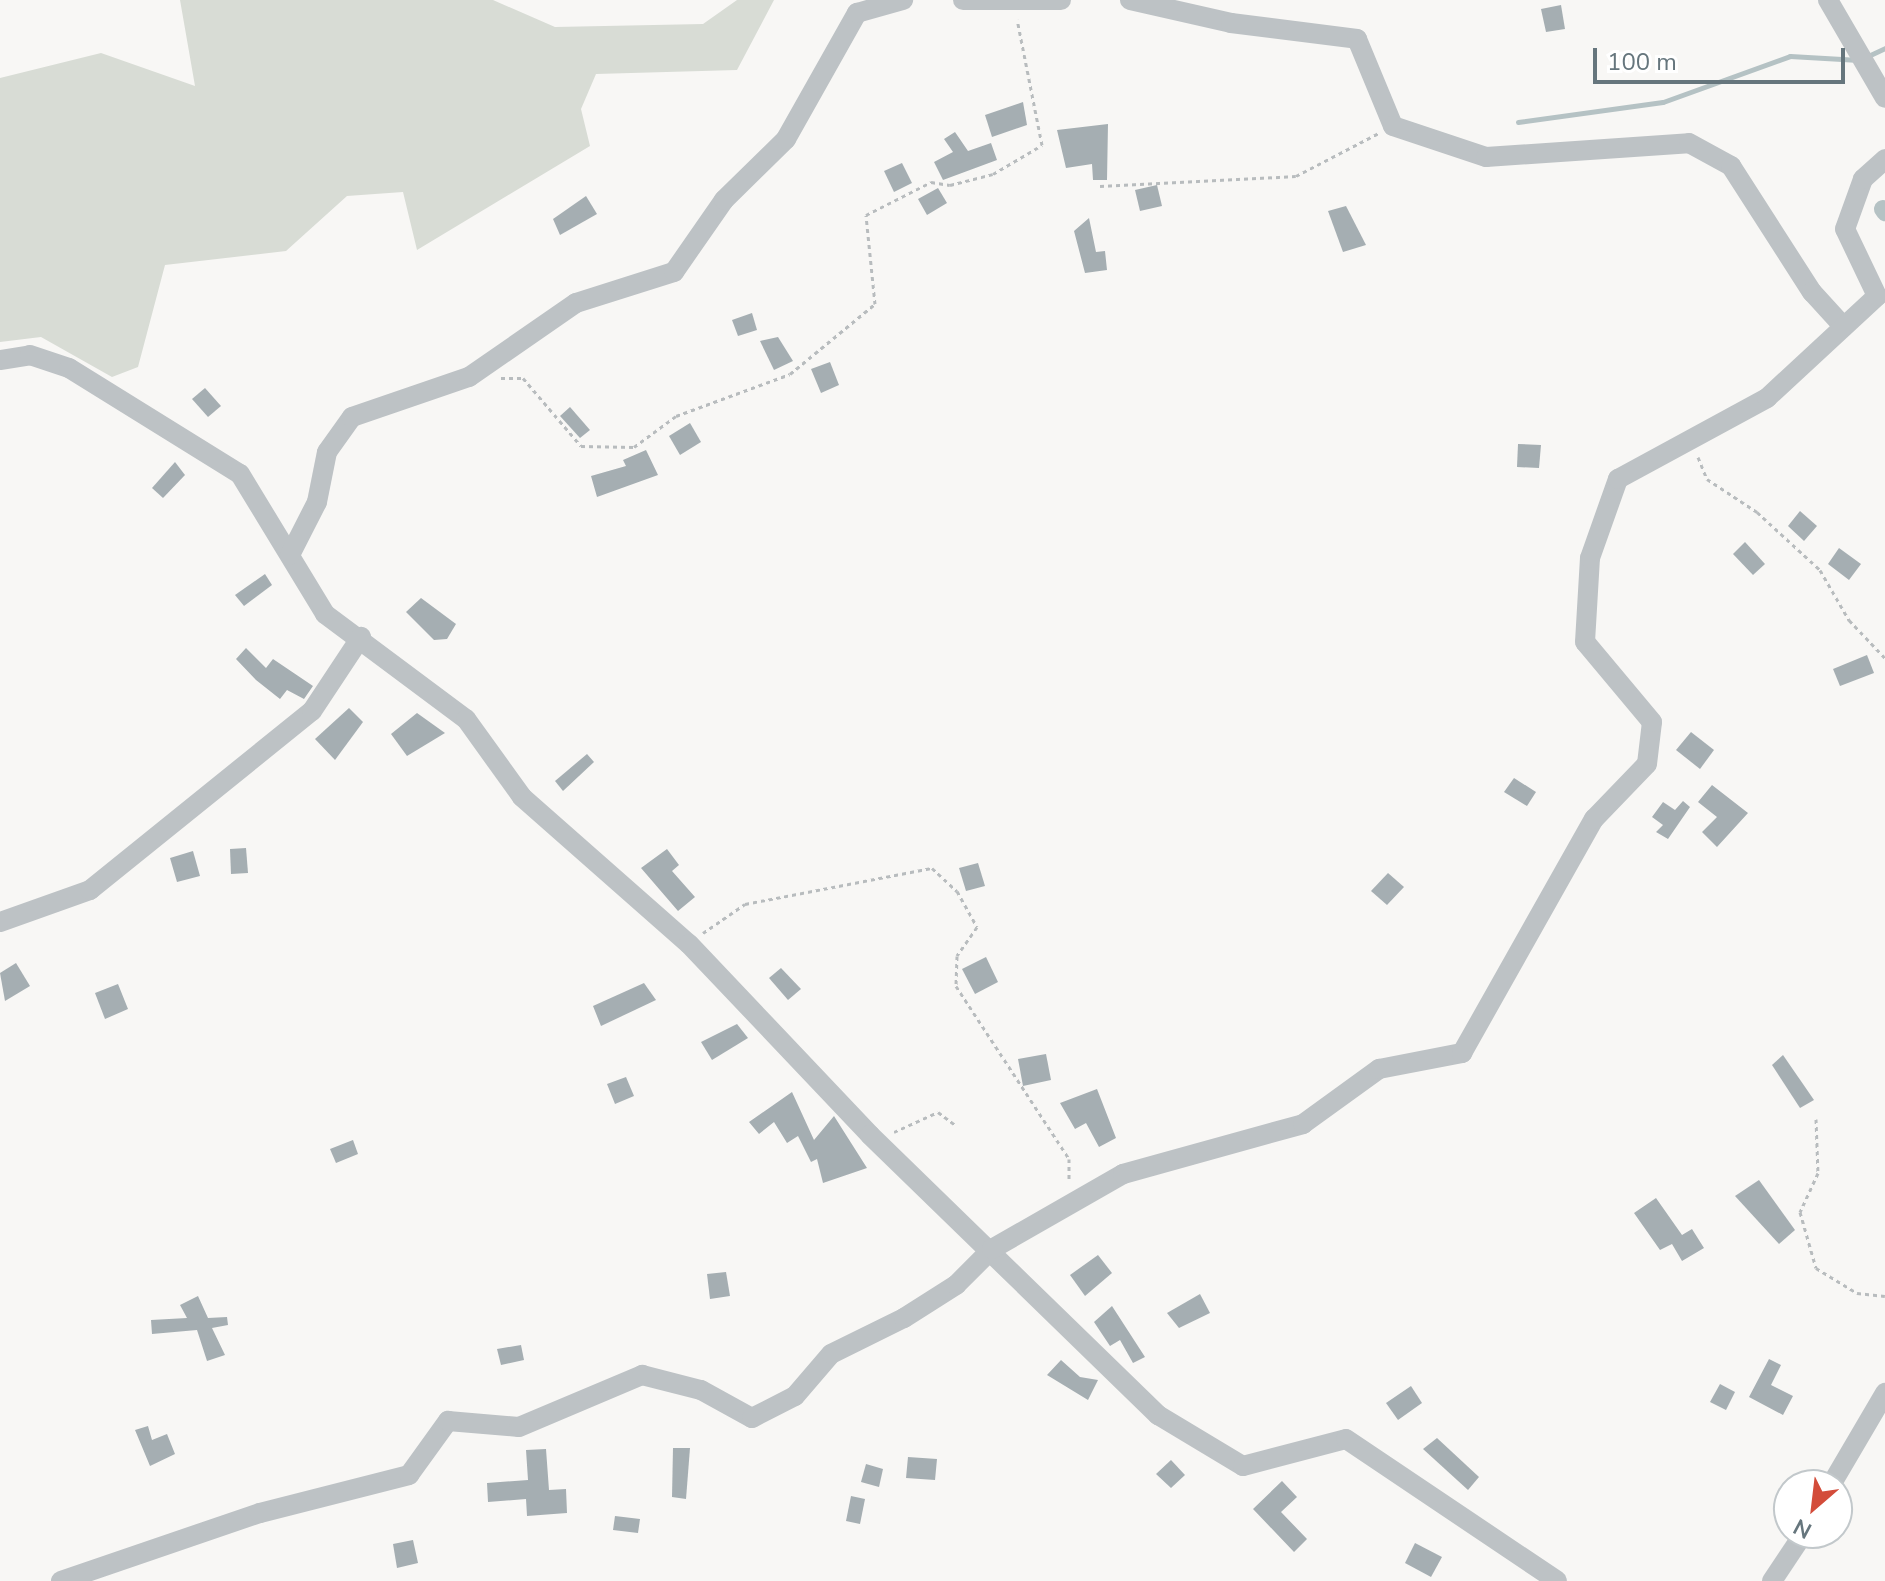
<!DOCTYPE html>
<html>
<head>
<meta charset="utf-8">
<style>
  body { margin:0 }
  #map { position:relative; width:1885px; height:1581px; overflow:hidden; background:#f8f7f5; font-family:"Nunito Sans",sans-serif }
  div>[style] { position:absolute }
  .green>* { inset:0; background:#d8dcd5 }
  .stream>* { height:5px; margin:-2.5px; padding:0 2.5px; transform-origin:2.5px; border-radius:2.5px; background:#b5c2c4 }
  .canal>* { height:18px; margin:-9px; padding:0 9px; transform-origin:9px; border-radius:9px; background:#b5c2c4 }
  .building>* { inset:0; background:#a5aeb2 }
  .path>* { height:3px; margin-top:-1.5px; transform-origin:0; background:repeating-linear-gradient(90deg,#b8bcbe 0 4px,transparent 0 8px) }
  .minor>* { height:20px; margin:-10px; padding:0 10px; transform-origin:10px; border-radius:10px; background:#bdc2c5 }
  span { translate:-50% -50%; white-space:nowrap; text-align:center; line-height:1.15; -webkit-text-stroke:8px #fff; paint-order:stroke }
  .north { position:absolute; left:1773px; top:1469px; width:80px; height:80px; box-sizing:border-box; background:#fff; border:2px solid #c2c8cb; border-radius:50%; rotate:208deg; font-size:22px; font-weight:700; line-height:32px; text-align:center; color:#66767d }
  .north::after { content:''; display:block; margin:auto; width:28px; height:36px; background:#d34c3a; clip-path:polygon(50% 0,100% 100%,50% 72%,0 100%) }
  .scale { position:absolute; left:1593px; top:48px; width:252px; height:36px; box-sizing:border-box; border:4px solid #66767d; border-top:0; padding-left:10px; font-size:24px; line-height:28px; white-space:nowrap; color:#66767d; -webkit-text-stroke:6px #fff; paint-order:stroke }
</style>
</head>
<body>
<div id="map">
  <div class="green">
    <i style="clip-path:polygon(180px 0,493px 0,555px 27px,703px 24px,737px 0,774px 0,737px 70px,596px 74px,581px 109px,590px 146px,417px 250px,403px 192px,347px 196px,286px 251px,165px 265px,138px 367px,112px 377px,41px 337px,0 342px,0 78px,101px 53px,195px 86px)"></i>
  </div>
  <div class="stream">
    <i style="left:1868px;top:56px;width:19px;rotate:-25deg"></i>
    <i style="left:1518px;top:122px;width:146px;rotate:-7.9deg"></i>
    <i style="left:1663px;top:102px;width:135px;rotate:-19.9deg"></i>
    <i style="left:1790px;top:56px;width:69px;rotate:3.3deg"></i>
  </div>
  <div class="canal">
    <i style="left:1883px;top:209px;width:4px;rotate:56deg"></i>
  </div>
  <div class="building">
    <i style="clip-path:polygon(1561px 5px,1565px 29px,1546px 32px,1541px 9px)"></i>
    <i style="clip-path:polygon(1023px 102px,1027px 125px,992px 137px,985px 115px)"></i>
    <i style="clip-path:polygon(1108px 124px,1107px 180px,1093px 180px,1092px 164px,1066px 168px,1057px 130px)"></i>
    <i style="clip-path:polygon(955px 132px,968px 151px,991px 143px,997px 160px,943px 180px,934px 162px,953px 152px,944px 139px)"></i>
    <i style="clip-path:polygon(902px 163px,912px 183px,894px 192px,884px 171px)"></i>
    <i style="clip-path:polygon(1157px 185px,1162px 206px,1140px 211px,1135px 190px)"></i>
    <i style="clip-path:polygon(938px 188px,947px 203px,927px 215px,918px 199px)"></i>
    <i style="clip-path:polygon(586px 196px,597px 214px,560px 235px,553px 219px)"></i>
    <i style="clip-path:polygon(1346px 206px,1366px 245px,1343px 252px,1328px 211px)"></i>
    <i style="clip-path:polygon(1089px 218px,1096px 252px,1105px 251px,1107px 270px,1085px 273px,1074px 231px)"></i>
    <i style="clip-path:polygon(752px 313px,757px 330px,738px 336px,732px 320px)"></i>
    <i style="clip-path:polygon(778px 337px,793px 361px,774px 370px,760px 341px)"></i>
    <i style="clip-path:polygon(830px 362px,839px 385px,821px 393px,811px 369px)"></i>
    <i style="clip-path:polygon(205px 388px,221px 406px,208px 417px,192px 399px)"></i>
    <i style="clip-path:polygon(570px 407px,590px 430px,580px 438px,560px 416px)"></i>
    <i style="clip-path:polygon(690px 423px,701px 442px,680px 455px,669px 436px)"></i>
    <i style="clip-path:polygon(1518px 444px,1541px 445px,1539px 468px,1517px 467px)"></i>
    <i style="clip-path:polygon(646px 450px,658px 475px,597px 497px,591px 476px,626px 466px,623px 460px)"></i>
    <i style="clip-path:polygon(175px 462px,185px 475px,163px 498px,152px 488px)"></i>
    <i style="clip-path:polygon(1800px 511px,1817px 526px,1804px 541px,1788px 526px)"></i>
    <i style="clip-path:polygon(1745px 542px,1765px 564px,1753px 575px,1733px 554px)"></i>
    <i style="clip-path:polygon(1839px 548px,1861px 564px,1849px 580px,1828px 564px)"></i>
    <i style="clip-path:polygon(265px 574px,272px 585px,244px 606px,235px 595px)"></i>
    <i style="clip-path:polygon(421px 598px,456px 624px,447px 639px,434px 640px,406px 612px)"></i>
    <i style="clip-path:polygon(246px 648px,266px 668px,273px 659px,313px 686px,304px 699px,287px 690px,280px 699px,256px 680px,236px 659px)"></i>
    <i style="clip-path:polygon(1867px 655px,1874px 673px,1840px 686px,1833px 669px)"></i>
    <i style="clip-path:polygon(349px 708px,363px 722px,335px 760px,315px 739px)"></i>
    <i style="clip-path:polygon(417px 713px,445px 733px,407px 756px,391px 734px)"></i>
    <i style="clip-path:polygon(1691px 732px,1714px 750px,1700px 769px,1676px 750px)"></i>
    <i style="clip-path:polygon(587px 754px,594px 762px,563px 791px,555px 781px)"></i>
    <i style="clip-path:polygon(1514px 778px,1536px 792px,1527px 806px,1504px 792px)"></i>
    <i style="clip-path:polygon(1712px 785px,1748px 813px,1717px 847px,1702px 832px,1717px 817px,1698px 802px)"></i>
    <i style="clip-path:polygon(1683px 801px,1690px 807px,1668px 839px,1656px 832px,1663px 825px,1652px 817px,1663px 802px,1675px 810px)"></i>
    <i style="clip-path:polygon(246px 848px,248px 873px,231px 874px,230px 849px)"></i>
    <i style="clip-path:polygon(667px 849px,679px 865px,672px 871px,695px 897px,678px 911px,641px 868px)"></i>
    <i style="clip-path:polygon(193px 851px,200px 876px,177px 882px,170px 858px)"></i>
    <i style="clip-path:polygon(978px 863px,985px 886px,966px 891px,959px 868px)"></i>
    <i style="clip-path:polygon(1388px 873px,1404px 887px,1387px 905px,1371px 891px)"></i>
    <i style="clip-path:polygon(986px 957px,998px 982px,975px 994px,962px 969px)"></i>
    <i style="clip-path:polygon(16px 963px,30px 986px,5px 1001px,0 973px)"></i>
    <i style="clip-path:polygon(781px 968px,801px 989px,788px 1000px,769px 978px)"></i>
    <i style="clip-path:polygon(644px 983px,656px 1000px,601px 1026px,593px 1006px)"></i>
    <i style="clip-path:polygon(118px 984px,128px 1009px,105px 1019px,95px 993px)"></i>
    <i style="clip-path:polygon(737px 1024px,748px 1038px,712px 1060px,701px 1042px)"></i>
    <i style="clip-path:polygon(1046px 1054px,1051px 1080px,1023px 1086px,1018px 1059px)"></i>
    <i style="clip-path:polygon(1783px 1055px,1814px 1100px,1800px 1108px,1772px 1065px)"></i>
    <i style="clip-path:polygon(626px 1077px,634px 1096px,615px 1104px,607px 1084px)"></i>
    <i style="clip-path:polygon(1097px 1089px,1116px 1138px,1099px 1147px,1086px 1123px,1075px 1129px,1060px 1103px)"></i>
    <i style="clip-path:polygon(792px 1092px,814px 1140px,834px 1116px,867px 1168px,823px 1183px,817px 1159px,811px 1162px,798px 1136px,787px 1143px,774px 1122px,759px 1134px,749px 1122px)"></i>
    <i style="clip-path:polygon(353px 1140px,358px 1154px,336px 1163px,330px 1149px)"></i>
    <i style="clip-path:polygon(1759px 1180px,1795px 1230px,1779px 1244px,1735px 1196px)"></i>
    <i style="clip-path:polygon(1656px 1198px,1682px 1235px,1692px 1229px,1704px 1248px,1682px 1261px,1672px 1244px,1660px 1250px,1634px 1213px)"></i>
    <i style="clip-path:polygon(1098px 1255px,1112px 1273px,1085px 1296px,1070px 1275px)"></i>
    <i style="clip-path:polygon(726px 1272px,730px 1296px,710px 1299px,707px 1274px)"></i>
    <i style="clip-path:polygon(1200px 1294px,1210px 1313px,1179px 1328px,1167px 1313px)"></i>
    <i style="clip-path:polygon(198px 1296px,208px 1318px,227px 1317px,228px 1325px,212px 1328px,225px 1355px,207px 1361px,197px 1330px,152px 1334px,151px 1320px,187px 1318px,180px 1305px)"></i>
    <i style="clip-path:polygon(1112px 1306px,1145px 1357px,1133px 1363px,1120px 1340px,1110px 1346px,1094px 1322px)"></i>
    <i style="clip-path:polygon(521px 1345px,524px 1360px,501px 1365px,497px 1349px)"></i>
    <i style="clip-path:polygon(1769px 1359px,1781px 1365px,1771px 1385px,1793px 1396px,1783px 1415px,1749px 1397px)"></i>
    <i style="clip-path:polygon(1061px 1360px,1080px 1377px,1098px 1380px,1088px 1400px,1047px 1375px)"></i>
    <i style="clip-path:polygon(1720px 1384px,1735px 1392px,1726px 1410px,1710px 1402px)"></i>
    <i style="clip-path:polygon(1411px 1386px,1422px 1403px,1398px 1420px,1386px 1403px)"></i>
    <i style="clip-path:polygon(148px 1426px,152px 1440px,167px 1434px,175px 1454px,150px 1466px,135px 1430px)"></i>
    <i style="clip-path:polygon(1437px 1438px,1479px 1477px,1468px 1490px,1423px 1449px)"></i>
    <i style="clip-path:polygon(673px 1448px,690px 1448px,686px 1499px,672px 1497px)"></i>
    <i style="clip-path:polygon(546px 1449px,549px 1490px,566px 1489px,567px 1513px,527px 1516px,526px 1499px,488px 1502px,487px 1483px,528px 1480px,526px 1450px)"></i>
    <i style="clip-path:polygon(908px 1457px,937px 1459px,935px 1480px,906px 1478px)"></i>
    <i style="clip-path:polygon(1171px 1460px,1185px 1475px,1171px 1488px,1156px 1474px)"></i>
    <i style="clip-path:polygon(866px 1464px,883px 1469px,879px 1487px,861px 1482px)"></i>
    <i style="clip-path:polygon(1282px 1481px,1297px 1497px,1281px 1512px,1307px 1539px,1294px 1552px,1253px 1509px)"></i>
    <i style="clip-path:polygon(851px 1496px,865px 1499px,860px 1524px,846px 1521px)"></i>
    <i style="clip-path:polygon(615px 1516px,640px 1519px,638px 1533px,613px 1530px)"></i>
    <i style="clip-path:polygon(413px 1540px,418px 1563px,397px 1568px,393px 1544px)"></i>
    <i style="clip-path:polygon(1415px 1543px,1442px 1557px,1431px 1577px,1405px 1563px)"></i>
  </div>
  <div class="path">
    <i style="left:1100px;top:186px;width:196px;rotate:-2.9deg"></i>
    <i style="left:1296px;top:176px;width:93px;rotate:-27.4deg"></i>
    <i style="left:501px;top:378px;width:22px"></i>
    <i style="left:523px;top:378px;width:89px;rotate:49.5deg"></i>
    <i style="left:581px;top:446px;width:53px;rotate:1.1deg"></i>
    <i style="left:634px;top:447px;width:52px;rotate:-36.4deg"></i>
    <i style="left:676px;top:416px;width:121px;rotate:-20.2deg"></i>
    <i style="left:790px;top:374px;width:110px;rotate:-39.5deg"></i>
    <i style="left:875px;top:304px;width:89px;rotate:-95.8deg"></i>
    <i style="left:866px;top:215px;width:73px;rotate:-26.9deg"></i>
    <i style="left:931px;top:182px;width:19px;rotate:9deg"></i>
    <i style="left:950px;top:185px;width:44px;rotate:-14.3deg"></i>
    <i style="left:993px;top:174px;width:57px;rotate:-30.6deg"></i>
    <i style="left:1042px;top:145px;width:128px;rotate:-101.2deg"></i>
    <i style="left:1698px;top:457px;width:24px;rotate:68deg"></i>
    <i style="left:1707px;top:479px;width:60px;rotate:33.4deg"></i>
    <i style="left:1757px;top:512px;width:86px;rotate:42.6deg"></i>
    <i style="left:1820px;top:570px;width:58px;rotate:59.9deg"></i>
    <i style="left:1849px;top:620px;width:52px;rotate:46.5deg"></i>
    <i style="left:703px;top:933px;width:51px;rotate:-34.6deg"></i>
    <i style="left:745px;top:904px;width:190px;rotate:-10.9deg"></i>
    <i style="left:932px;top:868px;width:34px;rotate:43deg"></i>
    <i style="left:957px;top:891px;width:41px;rotate:60.9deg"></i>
    <i style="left:977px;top:927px;width:35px;rotate:125deg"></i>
    <i style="left:957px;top:956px;width:30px;rotate:92deg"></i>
    <i style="left:956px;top:986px;width:207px;rotate:56.8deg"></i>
    <i style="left:1069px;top:1159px;width:23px;rotate:90deg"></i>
    <i style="left:1816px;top:1119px;width:54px;rotate:87.9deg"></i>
    <i style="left:1818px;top:1173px;width:43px;rotate:114.8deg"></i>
    <i style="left:1800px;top:1212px;width:58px;rotate:74.1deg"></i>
    <i style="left:1816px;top:1268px;width:48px;rotate:31.4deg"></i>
    <i style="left:1857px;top:1293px;width:28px;rotate:6deg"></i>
    <i style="left:894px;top:1132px;width:48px;rotate:-24.4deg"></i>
    <i style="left:938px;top:1112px;width:21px;rotate:37deg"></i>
  </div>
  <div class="minor">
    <i style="left:963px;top:0;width:98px"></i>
    <i style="left:1130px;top:0;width:104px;rotate:12.8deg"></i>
    <i style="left:1231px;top:23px;width:127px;rotate:7.2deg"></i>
    <i style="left:1357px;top:39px;width:94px;rotate:67.5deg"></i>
    <i style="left:1393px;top:126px;width:98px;rotate:18.4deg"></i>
    <i style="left:1486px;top:157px;width:203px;rotate:-3.9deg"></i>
    <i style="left:1689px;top:143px;width:48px;rotate:28.7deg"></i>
    <i style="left:1731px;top:166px;width:150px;rotate:57.3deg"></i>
    <i style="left:1812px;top:292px;width:47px;rotate:47.6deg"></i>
    <i style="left:1828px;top:0;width:113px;rotate:59.8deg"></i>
    <i style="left:0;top:360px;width:30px;rotate:-9deg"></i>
    <i style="left:30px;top:355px;width:41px;rotate:18.4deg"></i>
    <i style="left:69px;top:368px;width:201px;rotate:31.8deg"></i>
    <i style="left:240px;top:474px;width:164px;rotate:58.7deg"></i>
    <i style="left:325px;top:614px;width:176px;rotate:36.7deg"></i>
    <i style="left:466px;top:719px;width:96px;rotate:54.3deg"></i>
    <i style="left:522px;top:797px;width:222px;rotate:41.4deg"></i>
    <i style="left:689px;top:944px;width:263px;rotate:46.5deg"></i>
    <i style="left:870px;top:1135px;width:402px;rotate:44.2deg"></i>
    <i style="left:1158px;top:1415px;width:99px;rotate:31deg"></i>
    <i style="left:1243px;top:1466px;width:106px;rotate:-14.7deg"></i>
    <i style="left:1346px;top:1439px;width:254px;rotate:33.9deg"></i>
    <i style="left:290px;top:555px;width:59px;rotate:-63deg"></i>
    <i style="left:317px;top:502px;width:51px;rotate:-78.7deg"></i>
    <i style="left:327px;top:452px;width:43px;rotate:-54.5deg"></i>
    <i style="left:352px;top:417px;width:124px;rotate:-18.9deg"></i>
    <i style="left:469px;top:377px;width:130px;rotate:-34.7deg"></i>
    <i style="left:576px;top:303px;width:103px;rotate:-17.6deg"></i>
    <i style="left:674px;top:272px;width:88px;rotate:-55.2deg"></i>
    <i style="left:724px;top:200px;width:87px;rotate:-44.5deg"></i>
    <i style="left:786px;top:139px;width:145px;rotate:-60.6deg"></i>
    <i style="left:857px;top:13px;width:48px;rotate:-15.8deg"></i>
    <i style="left:0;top:922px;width:96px;rotate:-19.6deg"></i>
    <i style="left:90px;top:890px;width:285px;rotate:-38.9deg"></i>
    <i style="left:312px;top:711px;width:89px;rotate:-56.5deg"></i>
    <i style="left:1831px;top:1485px;width:107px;rotate:-59.6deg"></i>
    <i style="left:61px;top:1581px;width:210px;rotate:-18.9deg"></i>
    <i style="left:260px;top:1513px;width:154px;rotate:-14.3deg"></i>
    <i style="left:409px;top:1475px;width:67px;rotate:-54.2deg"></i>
    <i style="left:448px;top:1421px;width:71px;rotate:4.8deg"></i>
    <i style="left:519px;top:1427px;width:134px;rotate:-22.9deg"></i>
    <i style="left:642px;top:1375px;width:61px;rotate:14.3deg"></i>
    <i style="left:701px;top:1390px;width:58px;rotate:28.8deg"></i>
    <i style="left:752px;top:1418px;width:48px;rotate:-27.1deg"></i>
    <i style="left:795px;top:1396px;width:55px;rotate:-49.4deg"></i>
    <i style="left:831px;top:1354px;width:81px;rotate:-26.3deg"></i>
    <i style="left:904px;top:1318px;width:62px;rotate:-32.4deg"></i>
    <i style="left:956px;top:1285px;width:51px;rotate:-45deg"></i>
    <i style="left:992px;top:1249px;width:151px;rotate:-29.8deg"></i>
    <i style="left:1123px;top:1174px;width:187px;rotate:-15.5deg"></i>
    <i style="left:1303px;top:1124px;width:94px;rotate:-35.9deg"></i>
    <i style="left:1379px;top:1069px;width:85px;rotate:-10.9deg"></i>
    <i style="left:1462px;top:1053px;width:269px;rotate:-60.6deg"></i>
    <i style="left:1594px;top:819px;width:76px;rotate:-46.1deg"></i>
    <i style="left:1647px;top:764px;width:42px;rotate:-83.2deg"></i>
    <i style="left:1652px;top:722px;width:104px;rotate:-129.9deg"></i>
    <i style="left:1585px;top:642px;width:84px;rotate:-86.6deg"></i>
    <i style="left:1590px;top:558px;width:84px;rotate:-70.5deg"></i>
    <i style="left:1618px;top:479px;width:170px;rotate:-28.5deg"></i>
    <i style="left:1767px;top:398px;width:150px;rotate:-42.8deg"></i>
    <i style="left:1877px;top:296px;width:74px;rotate:-115.5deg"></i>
    <i style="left:1845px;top:229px;width:53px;rotate:-70.2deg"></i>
    <i style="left:1863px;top:179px;width:30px;rotate:-42deg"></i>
    <i style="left:1772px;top:1581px;width:58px;rotate:-56.3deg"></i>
  </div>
  <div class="north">N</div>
  <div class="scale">100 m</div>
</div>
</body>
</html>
